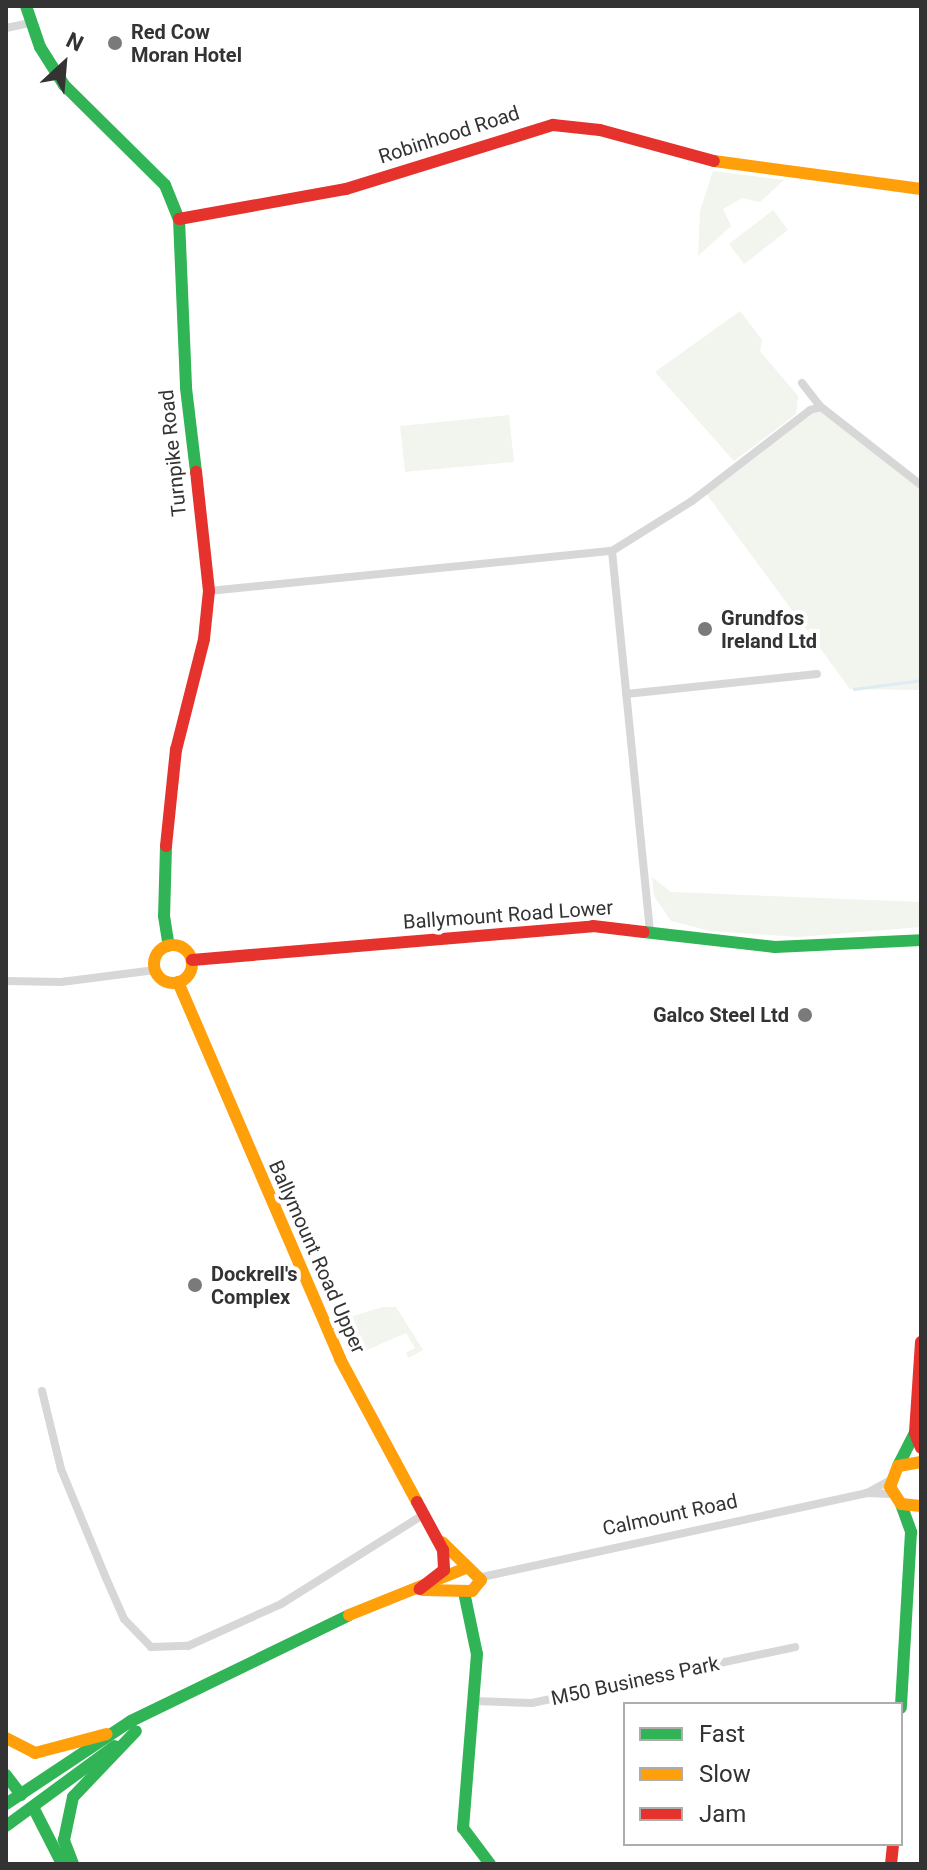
<!DOCTYPE html>
<html>
<head>
<meta charset="utf-8">
<style>
  body { margin:0 }
  #map { position:relative; width:927px; height:1870px; overflow:hidden; background:#fff; font-family:Roboto,sans-serif }
  div>[style] { position:absolute }
  .green>* { inset:0; background:#f1f5ed }
  .stream>* { height:3px; margin:-1.5px; padding:0 1.5px; transform-origin:1.5px; border-radius:1.5px; background:#ddebf3 }
  .street>* { height:8px; margin:-4px; padding:0 4px; transform-origin:4px; border-radius:4px; background:#d7d7d7 }
  .fast>* { height:12px; margin:-6px; padding:0 6px; transform-origin:6px; border-radius:6px; background:#30b455 }
  .slow>* { height:12px; margin:-6px; padding:0 6px; transform-origin:6px; border-radius:6px; background:#ff9f0a }
  .slow>.ring { margin:-6px; padding:0; box-sizing:content-box; background:none; border:12px solid #ff9f0a; border-radius:50% }
  .jam>* { height:12px; margin:-6px; padding:0 6px; transform-origin:6px; border-radius:6px; background:#e5322d }
  .dots>* { width:22px; height:22px; translate:-50% -50%; box-sizing:border-box; border:4px solid #fff; border-radius:50% }
  span { translate:-50% -50%; white-space:nowrap; text-align:center; line-height:1.15; -webkit-text-stroke:8px #fff; paint-order:stroke }
  .poi-label { font-size:20px; color:#333; font-weight:700 }
  .left { translate:0 -50%; text-align:left }
  .right { translate:-100% -50%; text-align:right }
  .street-label { font-size:20px; color:#333 }
  .frame { position:absolute; inset:0; border:8px solid #333; pointer-events:none }
  .legend { position:absolute; left:623px; top:1702px; width:280px; height:144px; box-sizing:border-box; background:#fff; border:2px solid #adadad; margin:0; padding:10px 14px; list-style:none; font-size:24px; color:#333 }
  .legend li { display:flex; align-items:center; gap:16px; height:40px }
  .legend b { width:40px; border:2px solid #adadad }
  .north { position:absolute; left:24px; top:24px; width:80px; height:80px; -webkit-text-stroke:6px #fff; paint-order:stroke; rotate:26deg; font-size:22px; font-weight:700; line-height:32px; text-align:center; color:#333 }
  .north::after { content:''; display:block; margin:auto; width:28px; height:36px; background:#333; clip-path:polygon(50% 0,100% 100%,50% 72%,0 100%) }
</style>
</head>
<body>
<div id="map">
  <div class="green">
    <i style="clip-path:polygon(713px 171px,784px 180px,760px 202px,742px 198px,723px 209px,731px 226px,698px 256px,700px 211px)"></i>
    <i style="clip-path:polygon(773px 210px,788px 230px,744px 264px,729px 244px)"></i>
    <i style="clip-path:polygon(740px 311px,762px 340px,760px 351px,798px 396px,796px 414px,734px 461px,655px 372px)"></i>
    <i style="clip-path:polygon(815px 407px,921px 485px,921px 690px,850px 689px,705px 492px)"></i>
    <i style="clip-path:polygon(509px 415px,514px 462px,405px 472px,400px 426px)"></i>
    <i style="clip-path:polygon(652px 877px,671px 892px,921px 902px,921px 927px,798px 937px,710px 931px,671px 921px,654px 896px)"></i>
    <i style="clip-path:polygon(383px 1307px,396px 1307px,423px 1350px,409px 1358px,406px 1353px,415px 1348px,406px 1333px,367px 1350px,349px 1348px,338px 1328px,343px 1319px)"></i>
  </div>
  <div class="stream">
    <i style="left:854px;top:689px;width:68px;rotate:-7.7deg"></i>
  </div>
  <div class="street">
    <i style="left:6px;top:28px;width:25px;rotate:-12deg"></i>
    <i style="left:802px;top:383px;width:31px;rotate:52deg"></i>
    <i style="left:821px;top:407px;width:127px;rotate:38deg"></i>
    <i style="left:612px;top:551px;width:382px;rotate:84.3deg"></i>
    <i style="left:209px;top:591px;width:405px;rotate:-5.7deg"></i>
    <i style="left:612px;top:551px;width:94px;rotate:-32deg"></i>
    <i style="left:692px;top:501px;width:149px;rotate:-37.6deg"></i>
    <i style="left:810px;top:410px;width:11px;rotate:-15deg"></i>
    <i style="left:626px;top:694px;width:192px;rotate:-6deg"></i>
    <i style="left:6px;top:981px;width:55px;rotate:1deg"></i>
    <i style="left:61px;top:982px;width:95px;rotate:-7.3deg"></i>
    <i style="left:42px;top:1391px;width:80px;rotate:76.3deg"></i>
    <i style="left:61px;top:1469px;width:118px;rotate:67.6deg"></i>
    <i style="left:106px;top:1578px;width:45px;rotate:66.3deg"></i>
    <i style="left:124px;top:1619px;width:39px;rotate:46deg"></i>
    <i style="left:151px;top:1647px;width:37px;rotate:-2deg"></i>
    <i style="left:188px;top:1646px;width:102px;rotate:-24.3deg"></i>
    <i style="left:281px;top:1604px;width:168px;rotate:-32.1deg"></i>
    <i style="left:867px;top:1493px;width:26px;rotate:-29deg"></i>
    <i style="left:482px;top:1577px;width:393px;rotate:-12.3deg"></i>
    <i style="left:866px;top:1493px;width:26px;rotate:2deg"></i>
    <i style="left:474px;top:1701px;width:58px;rotate:2deg"></i>
    <i style="left:532px;top:1703px;width:269px;rotate:-12deg"></i>
  </div>
  <div class="fast">
    <i style="left:26px;top:6px;width:43px;rotate:71.1deg"></i>
    <i style="left:40px;top:47px;width:45px;rotate:57.7deg"></i>
    <i style="left:64px;top:85px;width:142px;rotate:44.7deg"></i>
    <i style="left:165px;top:185px;width:37px;rotate:68deg"></i>
    <i style="left:179px;top:219px;width:169px;rotate:87.6deg"></i>
    <i style="left:186px;top:388px;width:85px;rotate:83.2deg"></i>
    <i style="left:166px;top:846px;width:70px;rotate:91.6deg"></i>
    <i style="left:164px;top:916px;width:30px;rotate:81deg"></i>
    <i style="left:644px;top:932px;width:132px;rotate:6.5deg"></i>
    <i style="left:775px;top:947px;width:146px;rotate:-2.7deg"></i>
    <i style="left:898px;top:1466px;width:37px;rotate:-63deg"></i>
    <i style="left:901px;top:1504px;width:30px;rotate:70deg"></i>
    <i style="left:911px;top:1532px;width:176px;rotate:93.3deg"></i>
    <i style="left:464px;top:1592px;width:63px;rotate:78.2deg"></i>
    <i style="left:477px;top:1654px;width:175px;rotate:94.6deg"></i>
    <i style="left:463px;top:1828px;width:45px;rotate:53.1deg"></i>
    <i style="left:6px;top:1775px;width:25px;rotate:53deg"></i>
    <i style="left:6px;top:1804px;width:150px;rotate:-33.6deg"></i>
    <i style="left:131px;top:1721px;width:242px;rotate:-25.9deg"></i>
    <i style="left:33px;top:1807px;width:64px;rotate:63deg"></i>
    <i style="left:6px;top:1826px;width:135px;rotate:-36.3deg"></i>
    <i style="left:73px;top:1864px;width:26px;rotate:-111deg"></i>
    <i style="left:64px;top:1840px;width:44px;rotate:-78.2deg"></i>
    <i style="left:73px;top:1797px;width:91px;rotate:-46.3deg"></i>
  </div>
  <div class="slow">
    <i style="left:714px;top:161px;width:209px;rotate:7.7deg"></i>
    <i class="ring" style="left:154px;top:945px;width:26px;height:26px"></i>
    <i style="left:178px;top:982px;width:410px;rotate:66.7deg"></i>
    <i style="left:340px;top:1359px;width:162px;rotate:61.7deg"></i>
    <i style="left:921px;top:1462px;width:23px;rotate:170deg"></i>
    <i style="left:898px;top:1466px;width:22px;rotate:111deg"></i>
    <i style="left:890px;top:1487px;width:20px;rotate:57deg"></i>
    <i style="left:901px;top:1504px;width:20px;rotate:6deg"></i>
    <i style="left:423px;top:1590px;width:49px;rotate:1.2deg"></i>
    <i style="left:472px;top:1591px;width:14px;rotate:-51deg"></i>
    <i style="left:481px;top:1580px;width:54px;rotate:-135.7deg"></i>
    <i style="left:349px;top:1615px;width:126px;rotate:-21.9deg"></i>
    <i style="left:6px;top:1738px;width:33px;rotate:27deg"></i>
    <i style="left:35px;top:1753px;width:74px;rotate:-14.8deg"></i>
  </div>
  <div class="jam">
    <i style="left:179px;top:219px;width:170px;rotate:-10.2deg"></i>
    <i style="left:346px;top:189px;width:217px;rotate:-17.2deg"></i>
    <i style="left:553px;top:125px;width:47px;rotate:6.1deg"></i>
    <i style="left:600px;top:130px;width:118px;rotate:15.2deg"></i>
    <i style="left:166px;top:846px;width:97px;rotate:-84.1deg"></i>
    <i style="left:176px;top:750px;width:114px;rotate:-75.8deg"></i>
    <i style="left:204px;top:639px;width:48px;rotate:-84.1deg"></i>
    <i style="left:209px;top:591px;width:120px;rotate:-96.2deg"></i>
    <i style="left:192px;top:960px;width:402px;rotate:-4.8deg"></i>
    <i style="left:593px;top:926px;width:51px;rotate:6.7deg"></i>
    <i style="left:921px;top:1342px;width:91px;rotate:93.8deg"></i>
    <i style="left:915px;top:1433px;width:16px;rotate:68deg"></i>
    <i style="left:417px;top:1502px;width:55px;rotate:61.6deg"></i>
    <i style="left:443px;top:1550px;width:20px;rotate:87deg"></i>
    <i style="left:444px;top:1570px;width:31px;rotate:142deg"></i>
    <i style="left:891px;top:1864px;width:20px;rotate:-84deg"></i>
  </div>
  <div class="dots">
    <i style="left:115px;top:43px;background:#7a7a7a"></i>
    <i style="left:705px;top:629px;background:#7a7a7a"></i>
    <i style="left:805px;top:1015px;background:#7a7a7a"></i>
    <i style="left:195px;top:1285px;background:#7a7a7a"></i>
  </div>
  <div class="poi-label">
    <span class="left" style="left:131px;top:44px">Red Cow<br>Moran Hotel</span>
    <span class="left" style="left:721px;top:630px">Grundfos<br>Ireland Ltd</span>
    <span class="right" style="left:789px;top:1015px">Galco Steel Ltd</span>
    <span class="left" style="left:211px;top:1286px">Dockrell's<br>Complex</span>
  </div>
  <div class="street-label">
    <span style="left:449px;top:135px;rotate:-18deg">Robinhood Road</span>
    <span style="left:173px;top:453px;rotate:-96deg">Turnpike Road</span>
    <span style="left:508px;top:915px;rotate:-4deg">Ballymount Road Lower</span>
    <span style="left:317px;top:1257px;rotate:66deg">Ballymount Road Upper</span>
    <span style="left:670px;top:1515px;rotate:-12deg">Calmount Road</span>
    <span style="left:635px;top:1681px;rotate:-12deg">M50 Business Park</span>
  </div>
  <div class="frame"></div>
  <ul class="legend">
  <li><b style="height:10px;background:#30b455"></b>Fast</li>
  <li><b style="height:10px;background:#ff9f0a"></b>Slow</li>
  <li><b style="height:10px;background:#e5322d"></b>Jam</li>
  </ul>
  <div class="north">N</div>
</div>
</body>
</html>
